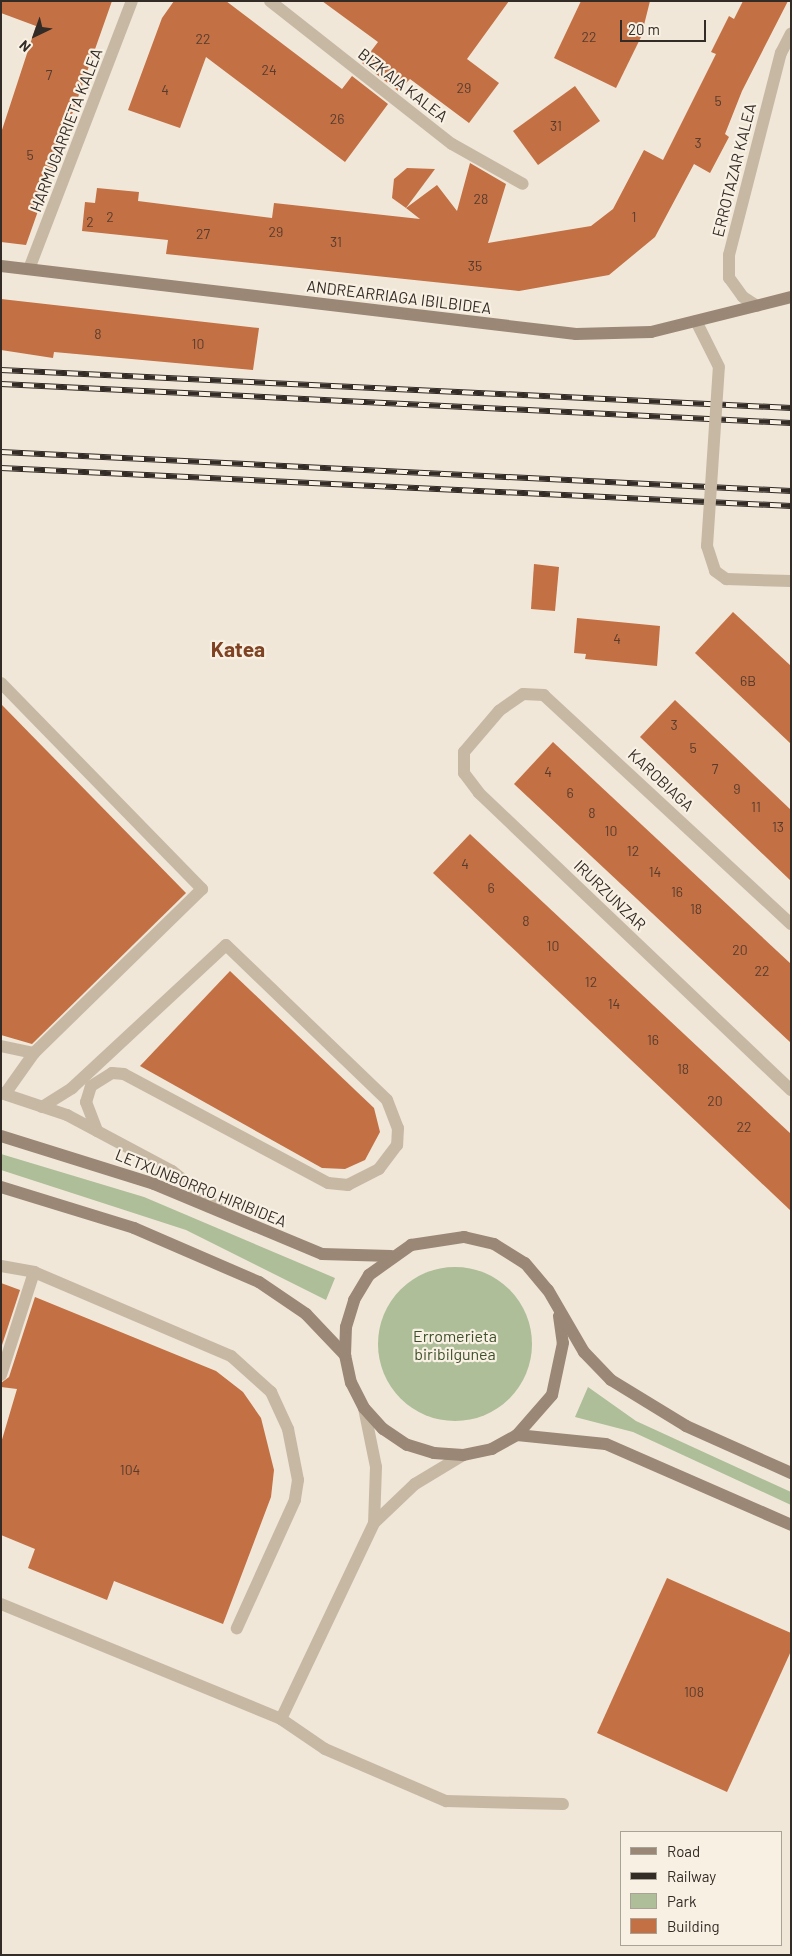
<!DOCTYPE html>
<html>
<head>
<meta charset="utf-8">
<style>
  body { margin:0 }
  #map { position:relative; width:792px; height:1956px; overflow:hidden; background:#f0e7d8; font-family:Barlow,sans-serif }
  div>[style] { position:absolute }
  .green>* { inset:0; background:#adbe99 }
  .round { border-radius:50% }
  .building>* { inset:0; background:#c27044 }
  .lane>* { height:12px; margin:-6px; padding:0 6px; transform-origin:6px; border-radius:6px; background:#c7b8a4 }
  .street>* { height:12px; margin:-6px; padding:0 6px; transform-origin:6px; border-radius:6px; background:#c7b8a4 }
  .secondary>* { height:12px; margin:-6px; padding:0 6px; transform-origin:6px; border-radius:6px; background:#9a8776 }
  .rail>* { height:5.5px; margin-top:-2.75px; transform-origin:0; background:repeating-linear-gradient(90deg,#f8f1e3 0 11px,#332b26 0 22px); box-sizing:border-box; border-block:1px solid #332b26 }
  .street-bridge>* { height:12px; margin:-6px; padding:0 6px; transform-origin:6px; border-radius:6px; background:#c7b8a4 }
  span { translate:-50% -50%; white-space:nowrap; text-align:center; line-height:1.15; -webkit-text-stroke:4.5px #f8f1e3; paint-order:stroke }
  .number-label { font-size:14px; color:#573c2e }
  .number-label span { -webkit-text-stroke-width:0 }
  .street-label { font-size:16px; color:#332b26 }
  .park-label { font-size:16px; color:#3e502a }
  .district-label { font-size:21px; color:#7f4222; font-weight:700 }
  .frame { position:absolute; inset:0; border:2px solid #332b26; pointer-events:none }
  .legend { position:absolute; left:620px; top:1831px; width:162px; height:115px; box-sizing:border-box; background:#f8f1e3; border:1px solid #a9a297; margin:0; padding:6px 9px; list-style:none; font-size:15px; color:#332b26 }
  .legend li { display:flex; align-items:center; gap:10px; height:25px }
  .legend b { width:25px; border:1px solid #a9a297 }
  .north { position:absolute; left:10px; top:10px; width:50px; height:50px; -webkit-text-stroke:4px #f8f1e3; paint-order:stroke; rotate:222deg; font-size:14px; font-weight:700; line-height:20px; text-align:center; color:#332b26 }
  .north::after { content:''; display:block; margin:auto; width:18px; height:22px; background:#332b26; clip-path:polygon(50% 0,100% 100%,50% 72%,0 100%) }
  .scale { position:absolute; left:620px; top:20px; width:86px; height:22px; box-sizing:border-box; border:2px solid #332b26; border-top:0; padding-left:6px; font-size:15px; line-height:18px; white-space:nowrap; color:#332b26; -webkit-text-stroke:4px #f8f1e3; paint-order:stroke }
</style>
</head>
<body>
<div id="map">
  <div class="green">
    <i style="clip-path:polygon(1px 1154px,144px 1197px,335px 1278px,326px 1300px,186px 1230px,1px 1170px)"></i>
    <i class="round" style="left:378px;top:1267px;width:154px;height:154px"></i>
    <i style="clip-path:polygon(588px 1387px,636px 1421px,791px 1492px,791px 1505px,633px 1432px,575px 1417px)"></i>
  </div>
  <div class="building">
    <i style="clip-path:polygon(1px 1px,112px 1px,26px 245px,1px 242px,1px 133px,36px 26px,1px 13px)"></i>
    <i style="clip-path:polygon(174px 1px,226px 1px,342px 89px,352px 76px,388px 104px,345px 162px,206px 57px,180px 128px,128px 110px,162px 18px)"></i>
    <i style="clip-path:polygon(322px 1px,509px 1px,467px 59px,499px 83px,469px 123px,410px 79px,398px 91px,362px 63px,378px 42px)"></i>
    <i style="clip-path:polygon(581px 1px,650px 1px,641px 37px,616px 88px,554px 58px)"></i>
    <i style="clip-path:polygon(743px 1px,788px 1px,742px 91px,725px 134px,729px 137px,710px 173px,694px 164px,655px 237px,609px 275px,519px 291px,166px 254px,168px 240px,82px 231px,85px 202px,95px 203px,97px 188px,139px 192px,138px 201px,272px 218px,274px 203px,420px 219px,406px 208px,437px 185px,457px 211px,470px 163px,506px 184px,488px 243px,591px 226px,613px 209px,644px 150px,663px 160px,716px 54px,711px 52px,729px 16px,734px 19px)"></i>
    <i style="clip-path:polygon(575px 86px,600px 121px,538px 165px,513px 131px)"></i>
    <i style="clip-path:polygon(407px 168px,435px 169px,406px 208px,392px 198px,394px 179px)"></i>
    <i style="clip-path:polygon(1px 299px,259px 328px,253px 370px,54px 352px,53px 358px,1px 350px)"></i>
    <i style="clip-path:polygon(534px 564px,559px 567px,555px 611px,531px 609px)"></i>
    <i style="clip-path:polygon(733px 612px,791px 666px,791px 744px,695px 653px)"></i>
    <i style="clip-path:polygon(577px 618px,660px 626px,657px 666px,585px 659px,586px 654px,574px 653px)"></i>
    <i style="clip-path:polygon(675px 700px,791px 810px,791px 881px,640px 737px)"></i>
    <i style="clip-path:polygon(1px 704px,186px 893px,32px 1044px,1px 1035px)"></i>
    <i style="clip-path:polygon(553px 742px,791px 964px,791px 1043px,514px 784px)"></i>
    <i style="clip-path:polygon(470px 834px,791px 1134px,791px 1211px,433px 873px)"></i>
    <i style="clip-path:polygon(230px 971px,374px 1108px,380px 1132px,365px 1160px,345px 1169px,322px 1168px,140px 1066px)"></i>
    <i style="clip-path:polygon(1px 1283px,20px 1290px,1px 1348px)"></i>
    <i style="clip-path:polygon(35px 1297px,216px 1371px,243px 1392px,261px 1418px,274px 1470px,271px 1497px,223px 1624px,114px 1581px,107px 1600px,28px 1568px,35px 1549px,1px 1535px,1px 1443px,17px 1389px,1px 1387px,1px 1383px,9px 1377px)"></i>
    <i style="clip-path:polygon(667px 1578px,791px 1633px,791px 1651px,727px 1792px,597px 1733px)"></i>
  </div>
  <div class="lane">
    <i style="left:1px;top:683px;width:288px;rotate:45.7deg"></i>
    <i style="left:202px;top:889px;width:235px;rotate:135.7deg"></i>
    <i style="left:34px;top:1053px;width:50px;rotate:125.3deg"></i>
    <i style="left:1px;top:1046px;width:34px;rotate:12deg"></i>
    <i style="left:1px;top:1093px;width:70px;rotate:18.4deg"></i>
    <i style="left:67px;top:1115px;width:119px;rotate:28.1deg"></i>
    <i style="left:172px;top:1171px;width:63px;rotate:38.5deg"></i>
    <i style="left:42px;top:1107px;width:36px;rotate:-32deg"></i>
    <i style="left:72px;top:1088px;width:210px;rotate:-42.9deg"></i>
    <i style="left:226px;top:945px;width:223px;rotate:43.9deg"></i>
    <i style="left:387px;top:1100px;width:30px;rotate:69deg"></i>
    <i style="left:398px;top:1128px;width:17px;rotate:93deg"></i>
    <i style="left:397px;top:1145px;width:30px;rotate:127deg"></i>
    <i style="left:379px;top:1169px;width:35px;rotate:153deg"></i>
    <i style="left:348px;top:1185px;width:20px;rotate:-174deg"></i>
    <i style="left:328px;top:1183px;width:231px;rotate:-151.9deg"></i>
    <i style="left:124px;top:1074px;width:12px;rotate:-175deg"></i>
    <i style="left:112px;top:1073px;width:25px;rotate:148deg"></i>
    <i style="left:91px;top:1086px;width:17px;rotate:107deg"></i>
    <i style="left:86px;top:1102px;width:31px;rotate:69deg"></i>
    <i style="left:281px;top:1719px;width:53px;rotate:34.3deg"></i>
    <i style="left:325px;top:1749px;width:132px;rotate:23.3deg"></i>
    <i style="left:446px;top:1801px;width:117px;rotate:1.5deg"></i>
  </div>
  <div class="street">
    <i style="left:270px;top:1px;width:231px;rotate:38.2deg"></i>
    <i style="left:452px;top:144px;width:81px;rotate:29.4deg"></i>
    <i style="left:29px;top:269px;width:287px;rotate:-69deg"></i>
    <i style="left:757px;top:306px;width:17px;rotate:-147deg"></i>
    <i style="left:743px;top:297px;width:24px;rotate:-126deg"></i>
    <i style="left:729px;top:278px;width:23px;rotate:-90deg"></i>
    <i style="left:729px;top:255px;width:209px;rotate:-75.6deg"></i>
    <i style="left:781px;top:53px;width:22px;rotate:-63deg"></i>
    <i style="left:696px;top:321px;width:51px;rotate:63.4deg"></i>
    <i style="left:707px;top:546px;width:26px;rotate:72deg"></i>
    <i style="left:715px;top:571px;width:14px;rotate:36deg"></i>
    <i style="left:726px;top:579px;width:65px;rotate:1.8deg"></i>
    <i style="left:791px;top:924px;width:337px;rotate:-137.2deg"></i>
    <i style="left:544px;top:695px;width:21px;rotate:-177deg"></i>
    <i style="left:523px;top:694px;width:29px;rotate:145deg"></i>
    <i style="left:499px;top:711px;width:54px;rotate:130.5deg"></i>
    <i style="left:464px;top:752px;width:21px;rotate:90deg"></i>
    <i style="left:464px;top:773px;width:25px;rotate:53deg"></i>
    <i style="left:479px;top:793px;width:431px;rotate:43.6deg"></i>
    <i style="left:1px;top:1266px;width:34px;rotate:10deg"></i>
    <i style="left:34px;top:1272px;width:214px;rotate:23.1deg"></i>
    <i style="left:231px;top:1356px;width:54px;rotate:42deg"></i>
    <i style="left:271px;top:1392px;width:41px;rotate:65.3deg"></i>
    <i style="left:288px;top:1429px;width:52px;rotate:78.9deg"></i>
    <i style="left:298px;top:1480px;width:20px;rotate:99deg"></i>
    <i style="left:295px;top:1500px;width:141px;rotate:114.4deg"></i>
    <i style="left:1px;top:1375px;width:108px;rotate:-72.2deg"></i>
    <i style="left:364px;top:1408px;width:60px;rotate:78.5deg"></i>
    <i style="left:376px;top:1467px;width:56px;rotate:92deg"></i>
    <i style="left:1px;top:1604px;width:303px;rotate:22.3deg"></i>
    <i style="left:281px;top:1719px;width:217px;rotate:-64.6deg"></i>
    <i style="left:374px;top:1523px;width:57px;rotate:-43.6deg"></i>
    <i style="left:415px;top:1484px;width:56px;rotate:-31.1deg"></i>
  </div>
  <div class="secondary">
    <i style="left:1px;top:266px;width:579px;rotate:6.74deg"></i>
    <i style="left:576px;top:334px;width:75px;rotate:-1.5deg"></i>
    <i style="left:651px;top:332px;width:144px;rotate:-14deg"></i>
    <i style="left:1px;top:1136px;width:160px;rotate:17.4deg"></i>
    <i style="left:154px;top:1184px;width:182px;rotate:22.6deg"></i>
    <i style="left:322px;top:1254px;width:69px;rotate:1.7deg"></i>
    <i style="left:1px;top:1187px;width:139px;rotate:17.1deg"></i>
    <i style="left:134px;top:1228px;width:136px;rotate:23.4deg"></i>
    <i style="left:259px;top:1282px;width:57px;rotate:34.2deg"></i>
    <i style="left:306px;top:1314px;width:57px;rotate:46.4deg"></i>
    <i style="left:559px;top:1316px;width:27px;rotate:82deg"></i>
    <i style="left:563px;top:1343px;width:53px;rotate:101.9deg"></i>
    <i style="left:552px;top:1395px;width:53px;rotate:131.2deg"></i>
    <i style="left:517px;top:1435px;width:29px;rotate:151deg"></i>
    <i style="left:492px;top:1449px;width:30px;rotate:168deg"></i>
    <i style="left:463px;top:1455px;width:29px;rotate:-176deg"></i>
    <i style="left:434px;top:1453px;width:28px;rotate:-163deg"></i>
    <i style="left:407px;top:1445px;width:29px;rotate:-146deg"></i>
    <i style="left:383px;top:1429px;width:28px;rotate:-132deg"></i>
    <i style="left:364px;top:1408px;width:28px;rotate:-117deg"></i>
    <i style="left:351px;top:1383px;width:29px;rotate:-102deg"></i>
    <i style="left:345px;top:1355px;width:28px;rotate:-88deg"></i>
    <i style="left:346px;top:1327px;width:28px;rotate:-73deg"></i>
    <i style="left:354px;top:1300px;width:29px;rotate:-59deg"></i>
    <i style="left:369px;top:1275px;width:52px;rotate:-35.5deg"></i>
    <i style="left:411px;top:1245px;width:54px;rotate:-8.6deg"></i>
    <i style="left:464px;top:1237px;width:31px;rotate:13deg"></i>
    <i style="left:494px;top:1244px;width:36px;rotate:32deg"></i>
    <i style="left:525px;top:1263px;width:35px;rotate:50deg"></i>
    <i style="left:548px;top:1290px;width:72px;rotate:59.9deg"></i>
    <i style="left:584px;top:1352px;width:39px;rotate:46deg"></i>
    <i style="left:611px;top:1380px;width:88px;rotate:31.5deg"></i>
    <i style="left:686px;top:1426px;width:115px;rotate:24.1deg"></i>
    <i style="left:517px;top:1435px;width:89px;rotate:5.8deg"></i>
    <i style="left:606px;top:1444px;width:202px;rotate:23.6deg"></i>
  </div>
  <div class="rail">
    <i style="left:1px;top:370px;width:791px;rotate:2.75deg"></i>
    <i style="left:1px;top:384px;width:791px;rotate:2.83deg"></i>
    <i style="left:1px;top:452px;width:791px;rotate:2.83deg"></i>
    <i style="left:1px;top:468px;width:791px;rotate:2.75deg"></i>
  </div>
  <div class="street-bridge">
    <i style="left:707px;top:546px;width:179px;rotate:-86.2deg"></i>
  </div>
  <div class="number-label">
    <span style="left:589px;top:37px">22</span>
    <span style="left:203px;top:39px">22</span>
    <span style="left:269px;top:70px">24</span>
    <span style="left:49px;top:75px">7</span>
    <span style="left:464px;top:88px">29</span>
    <span style="left:165px;top:90px">4</span>
    <span style="left:718px;top:101px">5</span>
    <span style="left:337px;top:119px">26</span>
    <span style="left:556px;top:126px">31</span>
    <span style="left:698px;top:143px">3</span>
    <span style="left:30px;top:155px">5</span>
    <span style="left:481px;top:199px">28</span>
    <span style="left:110px;top:217px">2</span>
    <span style="left:634px;top:217px">1</span>
    <span style="left:90px;top:222px">2</span>
    <span style="left:276px;top:232px">29</span>
    <span style="left:203px;top:234px">27</span>
    <span style="left:336px;top:242px">31</span>
    <span style="left:475px;top:266px">35</span>
    <span style="left:98px;top:334px">8</span>
    <span style="left:198px;top:344px">10</span>
    <span style="left:617px;top:639px">4</span>
    <span style="left:748px;top:681px">6B</span>
    <span style="left:674px;top:725px">3</span>
    <span style="left:693px;top:748px">5</span>
    <span style="left:715px;top:769px">7</span>
    <span style="left:548px;top:772px">4</span>
    <span style="left:737px;top:789px">9</span>
    <span style="left:570px;top:793px">6</span>
    <span style="left:756px;top:807px">11</span>
    <span style="left:592px;top:813px">8</span>
    <span style="left:778px;top:827px">13</span>
    <span style="left:611px;top:831px">10</span>
    <span style="left:633px;top:851px">12</span>
    <span style="left:465px;top:864px">4</span>
    <span style="left:655px;top:872px">14</span>
    <span style="left:491px;top:888px">6</span>
    <span style="left:677px;top:892px">16</span>
    <span style="left:696px;top:909px">18</span>
    <span style="left:526px;top:921px">8</span>
    <span style="left:553px;top:946px">10</span>
    <span style="left:740px;top:950px">20</span>
    <span style="left:762px;top:971px">22</span>
    <span style="left:591px;top:982px">12</span>
    <span style="left:614px;top:1004px">14</span>
    <span style="left:653px;top:1040px">16</span>
    <span style="left:683px;top:1069px">18</span>
    <span style="left:715px;top:1101px">20</span>
    <span style="left:744px;top:1127px">22</span>
    <span style="left:130px;top:1470px">104</span>
    <span style="left:694px;top:1692px">108</span>
  </div>
  <div class="street-label">
    <span style="left:403px;top:85px;rotate:38deg">BIZKAIA KALEA</span>
    <span style="left:66px;top:130px;rotate:-69deg">HARMUGARRIETA KALEA</span>
    <span style="left:734px;top:170px;rotate:-76deg">ERROTAZAR KALEA</span>
    <span style="left:399px;top:297px;rotate:7deg">ANDREARRIAGA IBILBIDEA</span>
    <span style="left:661px;top:780px;rotate:43deg">KAROBIAGA</span>
    <span style="left:610px;top:895px;rotate:44deg">IRURZUNZAR</span>
    <span style="left:201px;top:1188px;rotate:22deg">LETXUNBORRO HIRIBIDEA</span>
  </div>
  <div class="park-label">
    <span style="left:455px;top:1345px">Erromerieta<br>biribilgunea</span>
  </div>
  <div class="district-label">
    <span style="left:238px;top:649px">Katea</span>
  </div>
  <div class="frame"></div>
  <ul class="legend">
  <li><b style="height:6px;background:#9a8776"></b>Road</li>
  <li><b style="height:6px;background:#332b26"></b>Railway</li>
  <li><b style="height:14px;background:#adbe99"></b>Park</li>
  <li><b style="height:14px;background:#c27044"></b>Building</li>
  </ul>
  <div class="north">N</div>
  <div class="scale">20 m</div>
</div>
</body>
</html>
